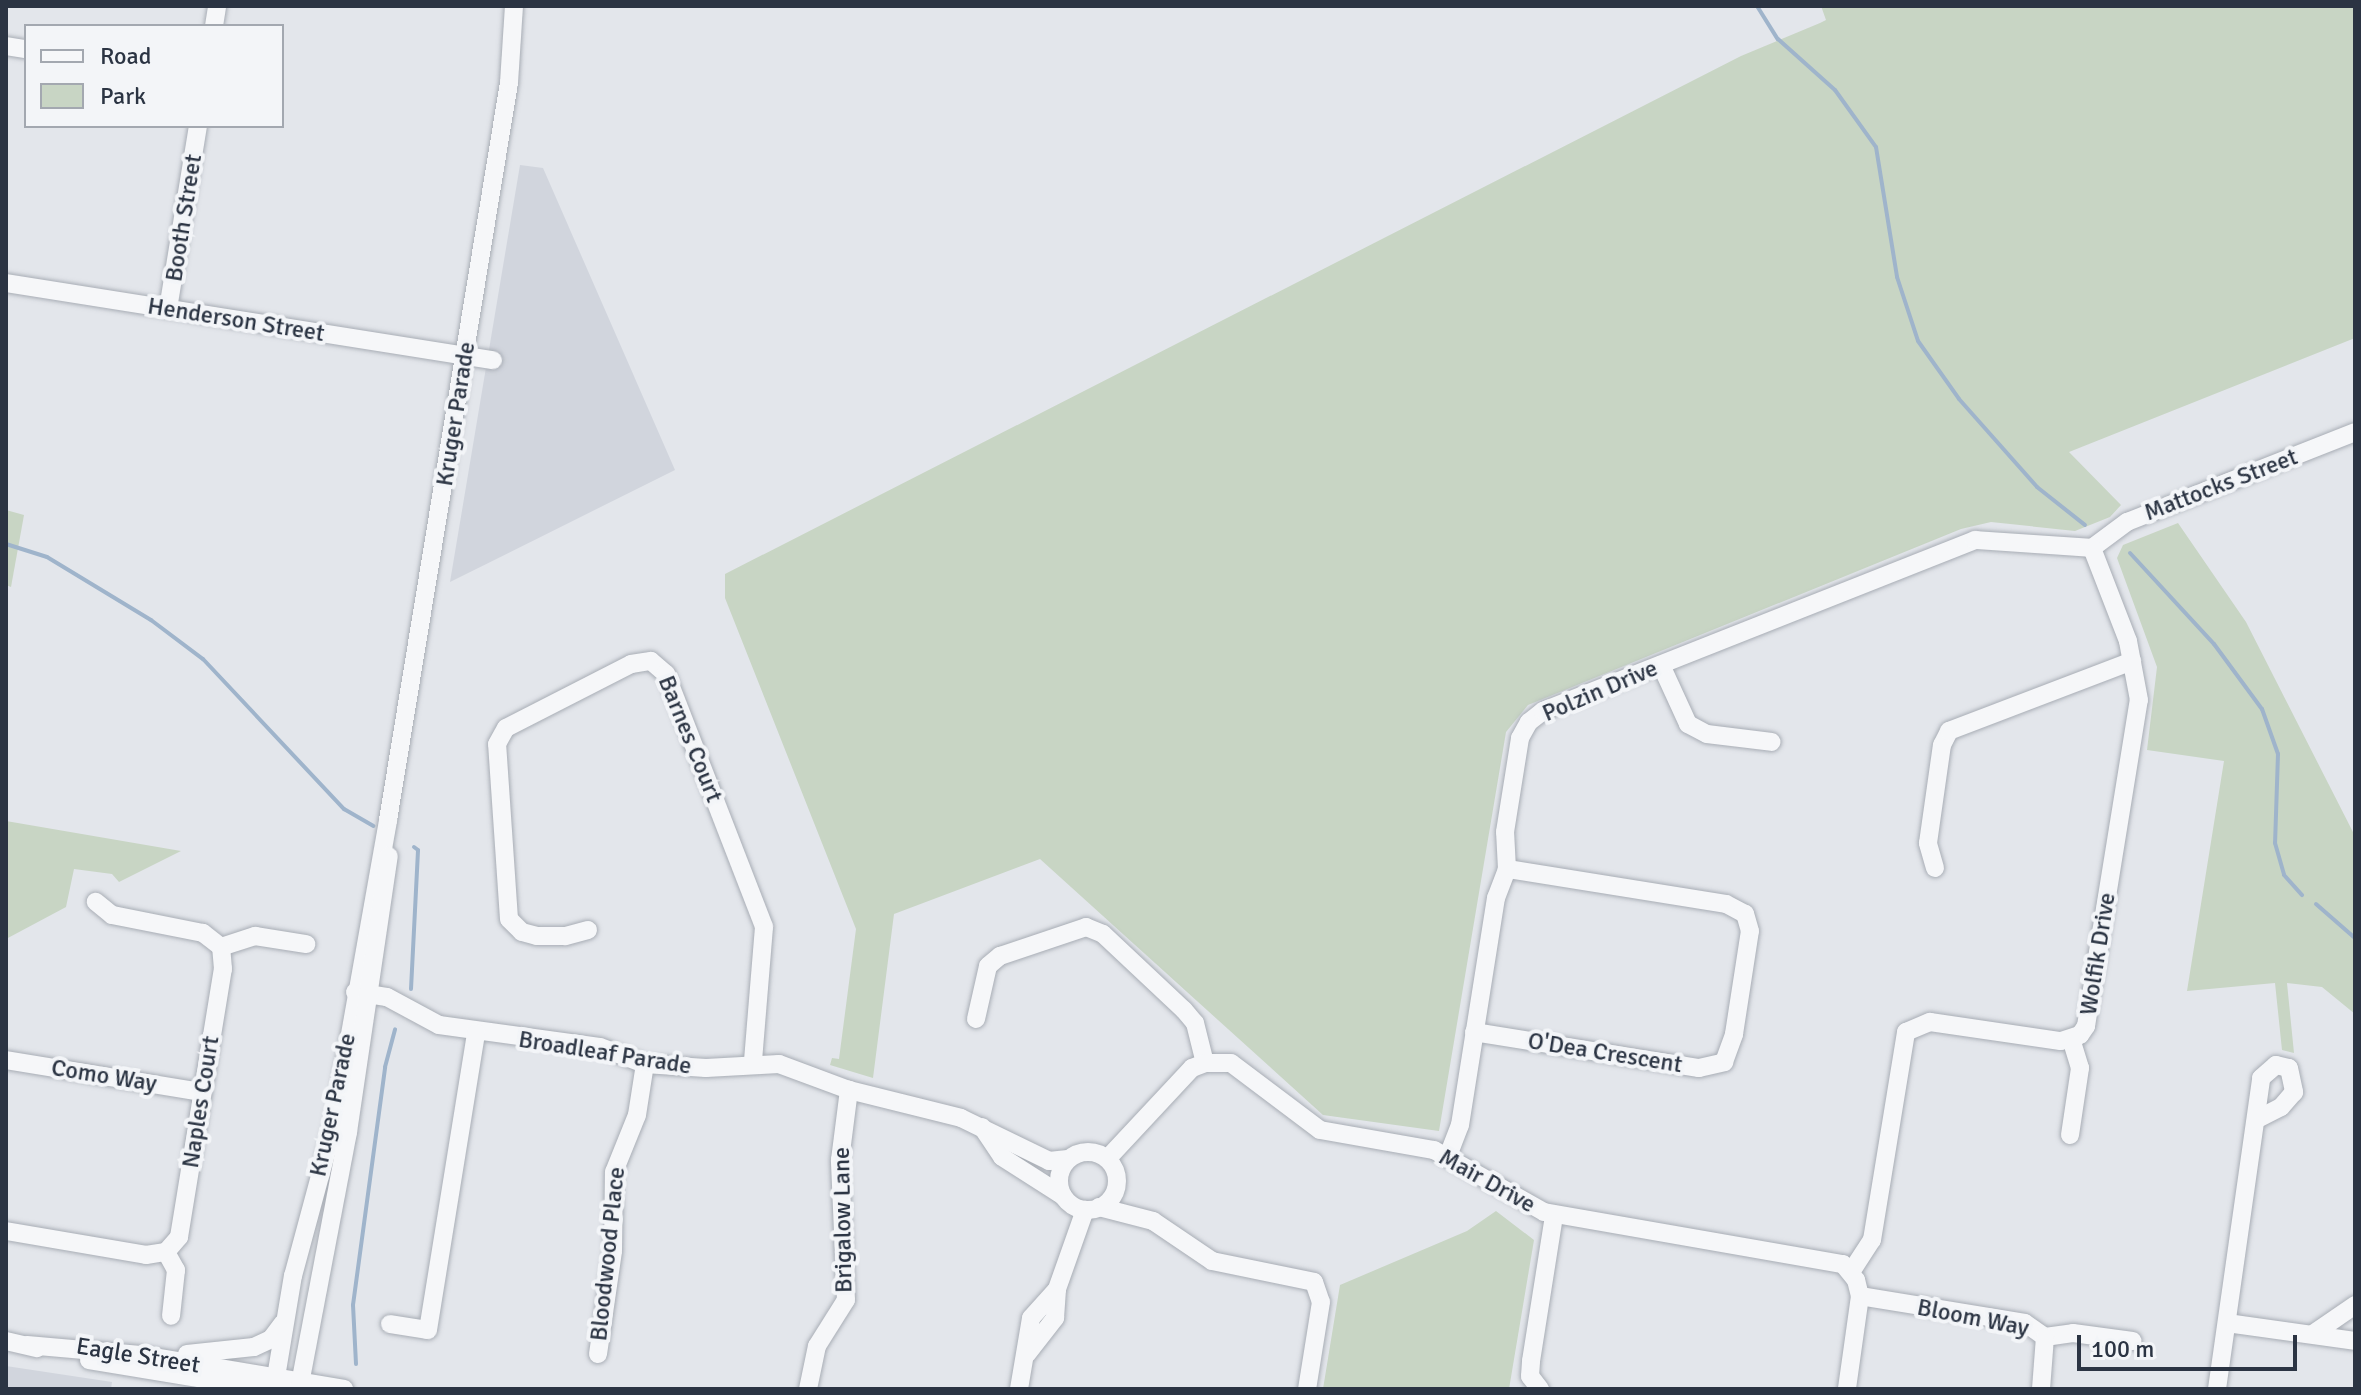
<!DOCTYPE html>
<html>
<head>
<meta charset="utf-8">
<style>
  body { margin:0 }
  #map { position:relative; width:2361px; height:1395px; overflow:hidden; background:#e3e6eb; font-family:Signika,sans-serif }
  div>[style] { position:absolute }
  .built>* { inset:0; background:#d1d5dd }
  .green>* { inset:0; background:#c8d5c4 }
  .stream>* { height:4px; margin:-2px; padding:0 2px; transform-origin:2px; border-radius:2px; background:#9fb4cb }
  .roads { filter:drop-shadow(0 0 2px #a8adb5) drop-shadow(0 0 2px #a8adb5) }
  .minor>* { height:18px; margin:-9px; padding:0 9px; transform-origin:9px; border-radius:9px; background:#f6f7f9 }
  .minor>.ring { margin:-9px; padding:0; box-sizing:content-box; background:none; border:18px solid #f6f7f9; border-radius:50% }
  span { translate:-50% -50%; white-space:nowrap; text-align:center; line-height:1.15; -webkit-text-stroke:8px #f3f5f8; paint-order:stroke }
  .street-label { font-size:24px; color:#2b3443 }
  .frame { position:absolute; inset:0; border:8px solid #2b3443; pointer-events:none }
  .legend { position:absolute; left:24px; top:24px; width:260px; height:104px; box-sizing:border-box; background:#f3f5f8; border:2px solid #a3a8b0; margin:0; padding:10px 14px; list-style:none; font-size:24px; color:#2b3443 }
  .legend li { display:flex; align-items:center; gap:16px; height:40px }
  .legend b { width:40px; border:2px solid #a3a8b0 }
  .scale { position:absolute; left:2077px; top:1335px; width:220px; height:36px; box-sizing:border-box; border:4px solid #2b3443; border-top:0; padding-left:10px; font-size:24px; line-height:28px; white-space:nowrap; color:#2b3443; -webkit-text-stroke:6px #f3f5f8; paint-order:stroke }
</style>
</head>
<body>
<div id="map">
  <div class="built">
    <i style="clip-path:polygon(520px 165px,543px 168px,675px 470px,450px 582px)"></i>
    <i style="clip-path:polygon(6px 1366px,112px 1382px,111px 1389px,6px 1389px)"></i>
  </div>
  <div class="green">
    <i style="clip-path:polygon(1821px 6px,2355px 6px,2355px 338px,2069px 452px,2121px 505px,2110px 517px,2075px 531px,1991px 522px,1961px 529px,1528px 705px,1506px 732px,1439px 1131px,1323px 1115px,1040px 859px,894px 914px,873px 1078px,830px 1065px,832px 1058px,839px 1059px,856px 929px,725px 598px,725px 574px,1741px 56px,1820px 23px,1826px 20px)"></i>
    <i style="clip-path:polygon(6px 510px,24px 515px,11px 587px,6px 585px)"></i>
    <i style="clip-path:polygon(2178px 523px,2246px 622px,2355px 836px,2355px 1014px,2322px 987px,2287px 983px,2294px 1053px,2282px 1050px,2275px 983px,2187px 991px,2224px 761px,2147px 750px,2157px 667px,2117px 558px,2123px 545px)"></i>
    <i style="clip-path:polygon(6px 821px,181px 851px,119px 882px,112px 874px,74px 869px,66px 907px,6px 939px)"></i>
    <i style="clip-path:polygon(1496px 1211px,1534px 1240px,1509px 1389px,1323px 1389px,1340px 1285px,1467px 1231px)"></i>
  </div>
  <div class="stream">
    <i style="left:1757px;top:6px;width:39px;rotate:58deg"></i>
    <i style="left:1778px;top:39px;width:76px;rotate:41.8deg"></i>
    <i style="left:1835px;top:90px;width:70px;rotate:54.3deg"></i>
    <i style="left:1876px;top:147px;width:132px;rotate:80.8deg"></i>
    <i style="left:1897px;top:277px;width:67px;rotate:71.8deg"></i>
    <i style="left:1918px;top:341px;width:71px;rotate:54.7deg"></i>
    <i style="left:1959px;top:399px;width:118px;rotate:48.4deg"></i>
    <i style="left:2037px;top:487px;width:61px;rotate:38.4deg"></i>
    <i style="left:6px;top:544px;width:43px;rotate:17.6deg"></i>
    <i style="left:47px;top:557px;width:122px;rotate:31.2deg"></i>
    <i style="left:151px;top:620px;width:65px;rotate:36.9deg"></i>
    <i style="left:203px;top:659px;width:206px;rotate:46.8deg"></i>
    <i style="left:344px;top:809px;width:34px;rotate:30deg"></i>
    <i style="left:2130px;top:553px;width:124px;rotate:47.3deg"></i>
    <i style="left:2214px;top:644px;width:81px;rotate:53.6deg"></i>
    <i style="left:2262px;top:709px;width:48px;rotate:70.4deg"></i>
    <i style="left:2278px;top:754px;width:89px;rotate:91.9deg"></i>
    <i style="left:2275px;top:843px;width:33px;rotate:74deg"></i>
    <i style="left:2284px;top:875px;width:27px;rotate:48deg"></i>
    <i style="left:2316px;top:904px;width:52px;rotate:41.1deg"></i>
    <i style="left:411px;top:989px;width:139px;rotate:-87.1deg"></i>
    <i style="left:418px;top:850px;width:5px;rotate:-143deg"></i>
    <i style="left:356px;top:1364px;width:59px;rotate:-92.9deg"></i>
    <i style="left:353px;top:1305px;width:240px;rotate:-82.3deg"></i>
    <i style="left:385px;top:1067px;width:39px;rotate:-75deg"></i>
  </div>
  <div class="roads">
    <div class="minor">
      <i style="left:214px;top:26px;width:20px;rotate:-81deg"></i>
      <i style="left:6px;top:46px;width:20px;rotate:9deg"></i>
      <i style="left:6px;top:283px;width:493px;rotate:9deg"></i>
      <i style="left:168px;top:309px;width:185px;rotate:-80.7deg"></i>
      <i style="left:2092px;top:548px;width:44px;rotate:-36.6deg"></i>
      <i style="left:2127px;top:522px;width:245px;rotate:-21.5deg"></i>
      <i style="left:1661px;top:665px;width:65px;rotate:65.4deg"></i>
      <i style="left:1688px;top:724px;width:21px;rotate:28deg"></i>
      <i style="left:1707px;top:734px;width:65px;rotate:7deg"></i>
      <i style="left:1935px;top:868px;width:26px;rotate:-106deg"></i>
      <i style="left:1928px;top:843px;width:99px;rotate:-81.9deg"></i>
      <i style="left:1942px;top:745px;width:16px;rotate:-63deg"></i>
      <i style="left:1949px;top:731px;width:196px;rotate:-20.9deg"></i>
      <i style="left:588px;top:930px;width:24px;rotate:165deg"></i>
      <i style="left:565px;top:936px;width:28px;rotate:180deg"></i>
      <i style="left:537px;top:936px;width:16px;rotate:-165deg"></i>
      <i style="left:522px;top:932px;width:18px;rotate:-135deg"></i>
      <i style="left:509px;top:919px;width:175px;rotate:-93.9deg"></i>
      <i style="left:497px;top:744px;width:18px;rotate:-61deg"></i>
      <i style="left:506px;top:728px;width:140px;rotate:-27.1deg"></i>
      <i style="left:631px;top:664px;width:20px;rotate:-9deg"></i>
      <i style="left:651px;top:661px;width:20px;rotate:41deg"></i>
      <i style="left:666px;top:674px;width:271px;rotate:68.8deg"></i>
      <i style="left:764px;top:927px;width:135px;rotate:94.7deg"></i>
      <i style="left:221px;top:947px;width:36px;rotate:-18deg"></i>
      <i style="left:255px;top:936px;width:52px;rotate:8.9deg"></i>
      <i style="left:355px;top:992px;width:32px;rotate:9deg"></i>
      <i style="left:387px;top:997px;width:59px;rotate:28.3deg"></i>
      <i style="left:439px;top:1025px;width:162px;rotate:7.8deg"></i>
      <i style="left:600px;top:1047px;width:48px;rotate:20.7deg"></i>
      <i style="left:645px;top:1064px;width:61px;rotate:3.8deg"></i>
      <i style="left:706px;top:1068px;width:73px;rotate:-3.1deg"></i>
      <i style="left:779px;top:1064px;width:75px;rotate:20.4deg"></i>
      <i style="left:849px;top:1090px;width:115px;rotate:14deg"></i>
      <i style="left:961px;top:1118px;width:98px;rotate:26deg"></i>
      <i style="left:1049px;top:1161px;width:19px;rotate:-6deg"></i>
      <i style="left:976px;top:1019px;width:54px;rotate:-77.2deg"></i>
      <i style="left:988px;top:966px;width:16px;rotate:-40deg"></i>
      <i style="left:1000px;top:956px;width:91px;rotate:-18.6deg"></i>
      <i style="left:1086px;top:927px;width:18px;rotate:22deg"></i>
      <i style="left:1103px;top:934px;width:111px;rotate:43.2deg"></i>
      <i style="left:1184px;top:1010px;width:17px;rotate:50deg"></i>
      <i style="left:1195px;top:1023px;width:41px;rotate:76deg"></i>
      <i style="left:1474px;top:1032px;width:228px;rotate:9.1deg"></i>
      <i style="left:1699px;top:1068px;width:26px;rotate:-13deg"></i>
      <i style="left:1724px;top:1062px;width:30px;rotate:-70deg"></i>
      <i style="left:1734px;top:1034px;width:104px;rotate:-81.2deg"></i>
      <i style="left:1750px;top:931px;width:18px;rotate:-106deg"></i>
      <i style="left:1745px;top:914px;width:21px;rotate:-152deg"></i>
      <i style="left:1726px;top:904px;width:222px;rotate:-170.9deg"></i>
      <i style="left:6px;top:1060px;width:199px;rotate:9.3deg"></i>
      <i style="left:982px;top:1127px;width:36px;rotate:56deg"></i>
      <i style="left:1002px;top:1157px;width:72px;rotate:32.6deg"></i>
      <i style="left:2070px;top:1135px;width:68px;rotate:-81.5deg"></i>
      <i style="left:2080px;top:1068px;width:30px;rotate:-107deg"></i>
      <i class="ring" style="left:1059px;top:1152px;width:40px;height:40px"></i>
      <i style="left:1448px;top:1156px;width:33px;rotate:-69deg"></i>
      <i style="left:1460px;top:1125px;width:230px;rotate:-81deg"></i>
      <i style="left:1496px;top:898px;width:31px;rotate:-69deg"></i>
      <i style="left:1507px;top:869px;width:37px;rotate:-93deg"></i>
      <i style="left:1505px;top:832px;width:95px;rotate:-80.9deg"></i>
      <i style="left:1520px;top:738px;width:18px;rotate:-61deg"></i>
      <i style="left:1529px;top:722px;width:18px;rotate:-38deg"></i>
      <i style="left:1543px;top:711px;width:465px;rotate:-21.6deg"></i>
      <i style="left:1975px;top:540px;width:117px;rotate:3.9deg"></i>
      <i style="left:1108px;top:1158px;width:123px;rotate:-47deg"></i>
      <i style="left:1192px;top:1068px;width:14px;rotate:-21deg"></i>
      <i style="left:1205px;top:1063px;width:26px"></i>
      <i style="left:1231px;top:1063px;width:111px;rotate:37deg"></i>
      <i style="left:1320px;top:1130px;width:116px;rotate:10deg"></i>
      <i style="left:1434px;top:1150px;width:126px;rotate:29.4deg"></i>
      <i style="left:1544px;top:1212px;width:303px;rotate:9.9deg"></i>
      <i style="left:1843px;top:1264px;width:21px;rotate:51deg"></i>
      <i style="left:1856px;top:1280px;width:16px;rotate:76deg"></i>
      <i style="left:1860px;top:1296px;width:94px;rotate:98deg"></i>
      <i style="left:1099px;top:1207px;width:56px;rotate:14.5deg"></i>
      <i style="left:1153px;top:1221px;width:71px;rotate:34.1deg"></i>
      <i style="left:1212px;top:1261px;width:104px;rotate:11.6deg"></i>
      <i style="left:1314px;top:1282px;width:21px;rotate:71deg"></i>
      <i style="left:1321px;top:1302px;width:88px;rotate:99.1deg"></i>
      <i style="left:6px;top:1231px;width:142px;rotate:9.7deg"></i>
      <i style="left:146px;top:1255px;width:20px;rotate:-9deg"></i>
      <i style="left:166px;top:1252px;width:20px;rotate:-49deg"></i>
      <i style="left:179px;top:1237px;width:272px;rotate:-80.7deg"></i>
      <i style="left:223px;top:969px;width:22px;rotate:-95deg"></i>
      <i style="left:221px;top:947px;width:23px;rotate:-142deg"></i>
      <i style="left:203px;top:933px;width:93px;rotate:-168.8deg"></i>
      <i style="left:112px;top:915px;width:21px;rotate:-141deg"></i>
      <i style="left:166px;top:1252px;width:21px;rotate:61deg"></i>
      <i style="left:176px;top:1270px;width:46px;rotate:96.2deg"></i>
      <i style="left:1851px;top:1272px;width:38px;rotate:-57deg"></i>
      <i style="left:1872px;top:1240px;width:211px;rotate:-80.7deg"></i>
      <i style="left:1906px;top:1032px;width:26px;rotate:-23deg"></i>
      <i style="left:1930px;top:1022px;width:132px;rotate:8.3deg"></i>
      <i style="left:2061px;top:1041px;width:20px;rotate:-18deg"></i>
      <i style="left:2080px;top:1035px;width:11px;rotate:-56deg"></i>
      <i style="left:2086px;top:1026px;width:330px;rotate:-80.8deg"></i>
      <i style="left:2139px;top:700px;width:60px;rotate:-100.6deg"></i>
      <i style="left:2128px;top:641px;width:100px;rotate:-111.2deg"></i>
      <i style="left:1860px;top:1296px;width:167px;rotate:9.3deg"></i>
      <i style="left:2025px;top:1323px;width:24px;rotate:35deg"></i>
      <i style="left:2045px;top:1337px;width:28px;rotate:-8deg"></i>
      <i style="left:2073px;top:1333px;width:60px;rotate:7.7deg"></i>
      <i style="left:2227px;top:1323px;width:129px;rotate:8deg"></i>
      <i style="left:390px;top:1324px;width:38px;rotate:9deg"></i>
      <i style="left:428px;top:1330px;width:301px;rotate:-80.8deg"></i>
      <i style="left:2313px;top:1334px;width:51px;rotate:-34.6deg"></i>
      <i style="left:6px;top:1341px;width:32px;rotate:13deg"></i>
      <i style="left:27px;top:1345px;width:114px;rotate:5deg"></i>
      <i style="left:141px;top:1355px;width:206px;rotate:9.5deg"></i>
      <i style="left:187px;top:1354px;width:67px;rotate:-6deg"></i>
      <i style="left:254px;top:1347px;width:19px;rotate:-25deg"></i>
      <i style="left:271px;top:1339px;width:20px;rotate:-53deg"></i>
      <i style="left:598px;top:1354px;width:104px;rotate:-81.7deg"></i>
      <i style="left:613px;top:1251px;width:79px;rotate:-89.3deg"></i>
      <i style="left:614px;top:1172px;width:61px;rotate:-68deg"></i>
      <i style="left:637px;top:1115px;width:52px;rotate:-81.1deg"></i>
      <i style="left:1027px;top:1354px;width:46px;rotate:-52.1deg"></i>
      <i style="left:1055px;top:1318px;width:29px;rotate:-86deg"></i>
      <i style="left:1057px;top:1289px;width:84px;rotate:-70.5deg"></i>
      <i style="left:89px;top:1360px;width:177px;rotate:9.4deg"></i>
      <i style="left:274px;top:1389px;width:115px;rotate:-80.5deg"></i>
      <i style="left:293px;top:1276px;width:157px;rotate:-74.9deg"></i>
      <i style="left:334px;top:1124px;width:309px;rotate:-79.9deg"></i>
      <i style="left:388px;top:820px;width:747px;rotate:-80.68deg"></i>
      <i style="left:509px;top:83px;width:77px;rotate:-86.3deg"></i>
      <i style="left:299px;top:1389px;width:262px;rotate:-79.2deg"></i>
      <i style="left:348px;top:1132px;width:279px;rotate:-81.6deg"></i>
      <i style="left:808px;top:1389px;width:44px;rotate:-78.2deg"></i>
      <i style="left:817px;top:1346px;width:54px;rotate:-57.8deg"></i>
      <i style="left:846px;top:1300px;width:140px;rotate:-92.5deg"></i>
      <i style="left:840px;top:1160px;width:71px;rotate:-82.7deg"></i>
      <i style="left:1019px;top:1389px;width:72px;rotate:-80.4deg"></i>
      <i style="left:1031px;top:1318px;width:39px;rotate:-48deg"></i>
      <i style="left:1540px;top:1389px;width:16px;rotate:-128deg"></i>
      <i style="left:1530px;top:1376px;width:15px;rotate:-86deg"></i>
      <i style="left:1531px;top:1361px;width:148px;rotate:-81deg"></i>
      <i style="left:2041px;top:1389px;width:52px;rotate:-85.6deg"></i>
      <i style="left:2217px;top:1389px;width:314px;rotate:-81.9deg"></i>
      <i style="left:2261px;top:1078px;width:20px;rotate:-41deg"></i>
      <i style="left:2276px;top:1065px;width:13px;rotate:13deg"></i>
      <i style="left:2289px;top:1068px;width:25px;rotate:78deg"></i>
      <i style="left:2294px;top:1092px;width:20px;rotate:131deg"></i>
      <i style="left:2281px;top:1107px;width:27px;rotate:153deg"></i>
    </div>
  </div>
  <div class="street-label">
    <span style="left:184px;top:218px;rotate:-81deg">Booth Street</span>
    <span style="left:236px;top:320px;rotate:9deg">Henderson Street</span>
    <span style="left:456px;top:414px;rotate:-81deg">Kruger Parade</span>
    <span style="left:2221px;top:485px;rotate:-21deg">Mattocks Street</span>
    <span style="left:1600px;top:691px;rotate:-23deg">Polzin Drive</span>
    <span style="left:690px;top:739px;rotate:68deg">Barnes Court</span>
    <span style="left:2098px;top:954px;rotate:-81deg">Wolfik Drive</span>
    <span style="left:605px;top:1053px;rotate:9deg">Broadleaf Parade</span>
    <span style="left:1605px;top:1053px;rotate:9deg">O'Dea Crescent</span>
    <span style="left:104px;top:1076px;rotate:9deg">Como Way</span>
    <span style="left:201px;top:1102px;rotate:-81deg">Naples Court</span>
    <span style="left:333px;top:1105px;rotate:-78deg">Kruger Parade</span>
    <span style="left:1487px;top:1181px;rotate:29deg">Mair Drive</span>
    <span style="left:843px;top:1220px;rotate:-91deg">Brigalow Lane</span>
    <span style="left:608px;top:1254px;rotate:-84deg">Bloodwood Place</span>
    <span style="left:1973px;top:1318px;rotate:11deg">Bloom Way</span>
    <span style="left:138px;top:1356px;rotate:9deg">Eagle Street</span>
  </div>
  <div class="frame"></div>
  <ul class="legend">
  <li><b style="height:10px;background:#f6f7f9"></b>Road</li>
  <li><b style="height:22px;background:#c8d5c4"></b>Park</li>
  </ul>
  <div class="scale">100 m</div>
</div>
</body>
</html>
